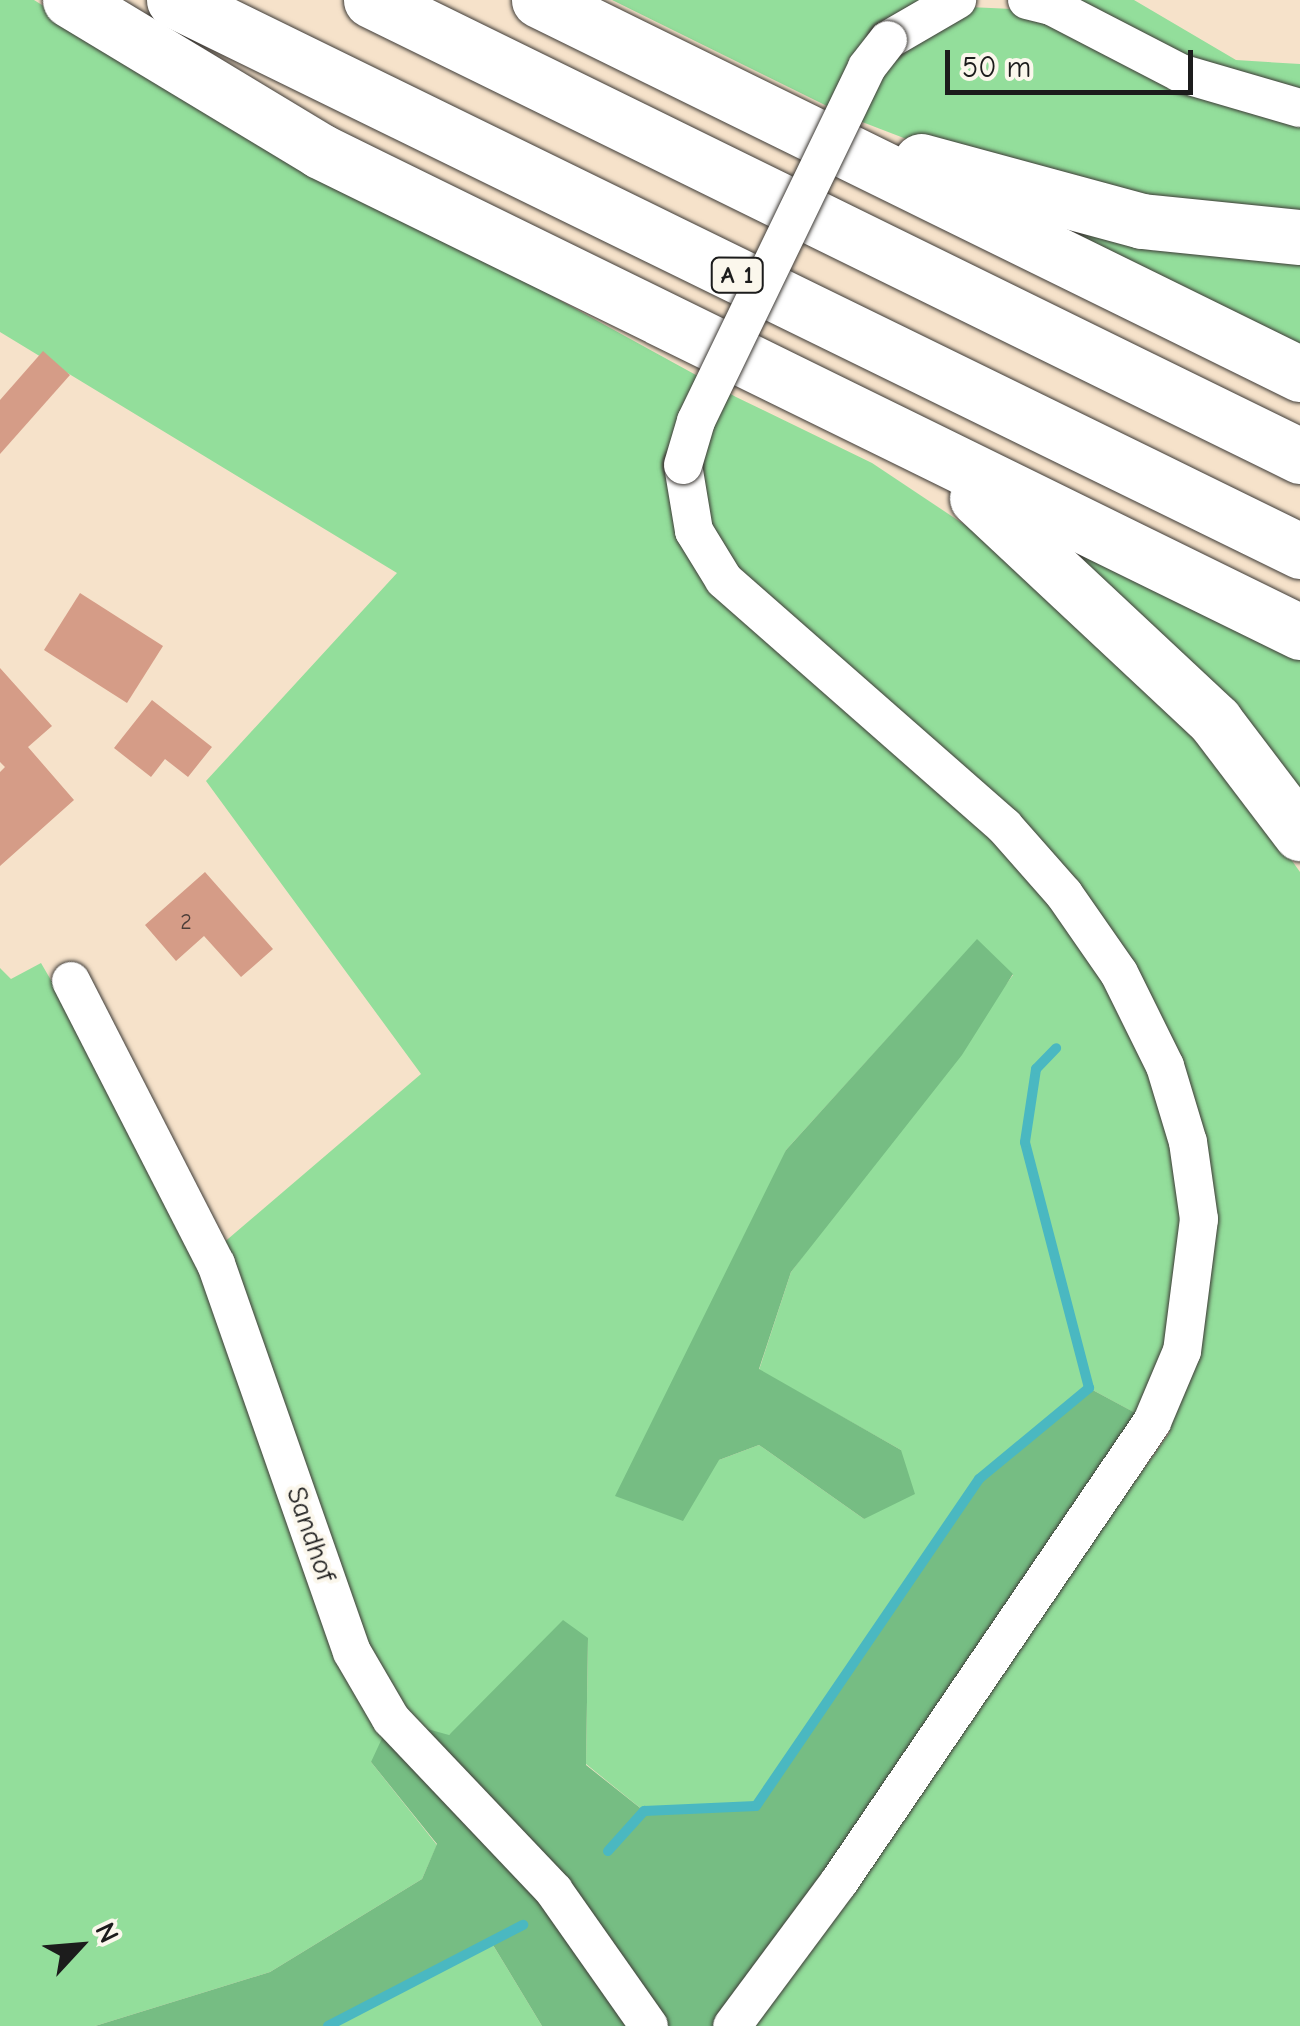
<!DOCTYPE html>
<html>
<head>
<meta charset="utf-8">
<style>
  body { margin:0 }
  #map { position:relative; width:1300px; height:2026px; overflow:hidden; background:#f6e2ca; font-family:"Comic Neue",sans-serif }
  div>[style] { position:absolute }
  .green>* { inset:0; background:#93de9b }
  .forest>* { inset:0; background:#76bd83 }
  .stream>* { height:10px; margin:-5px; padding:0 5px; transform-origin:5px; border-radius:5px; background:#4ab8c1 }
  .building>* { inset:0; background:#d59c87 }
  .roads { filter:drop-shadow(0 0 2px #3d3a36) drop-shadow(0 0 2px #3d3a36) }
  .minor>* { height:38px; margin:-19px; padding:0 19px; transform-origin:19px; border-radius:19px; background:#fff }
  .highway>* { height:55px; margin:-27.5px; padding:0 27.5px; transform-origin:27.5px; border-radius:27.5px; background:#fff }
  .bridges { filter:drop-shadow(0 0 2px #3d3a36) drop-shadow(0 0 2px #3d3a36) }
  .minor-bridge>* { height:38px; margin:-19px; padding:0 19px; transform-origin:19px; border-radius:19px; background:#fff }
  span { translate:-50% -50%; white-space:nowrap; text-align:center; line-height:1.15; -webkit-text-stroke:8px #fbf7ec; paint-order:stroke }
  .number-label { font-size:22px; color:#4a3c37 }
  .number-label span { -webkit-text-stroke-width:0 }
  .shield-label span { padding:2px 8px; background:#fbf7ec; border:2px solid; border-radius:8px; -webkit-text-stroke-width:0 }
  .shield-label { font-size:25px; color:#1c1c1c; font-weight:700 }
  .street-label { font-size:28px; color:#1c1c1c }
  .north { position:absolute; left:30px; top:1896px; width:100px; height:100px; -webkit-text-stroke:8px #fbf7ec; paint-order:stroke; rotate:64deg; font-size:28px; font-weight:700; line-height:40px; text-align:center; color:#1c1c1c }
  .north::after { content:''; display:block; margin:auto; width:35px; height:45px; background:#1c1c1c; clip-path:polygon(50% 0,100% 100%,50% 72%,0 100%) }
  .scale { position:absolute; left:945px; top:50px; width:248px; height:45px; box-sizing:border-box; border:5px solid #1c1c1c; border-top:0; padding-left:12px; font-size:30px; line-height:35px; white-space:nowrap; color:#1c1c1c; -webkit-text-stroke:8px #fbf7ec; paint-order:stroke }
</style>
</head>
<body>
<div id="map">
  <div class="green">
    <i style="clip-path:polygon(evenodd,0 0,34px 0,186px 95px,736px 397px,872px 463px,1016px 559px,1236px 782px,1300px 872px,1300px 2026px,747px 2026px,1170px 1432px,1089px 1388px,979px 1479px,756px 1806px,644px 1811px,586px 1764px,588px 1638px,449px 1735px,371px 1762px,437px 1845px,422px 1879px,270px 1972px,95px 2026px,0 2026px,0 968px,11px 979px,41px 963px,135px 1125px,201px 1262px,421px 1074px,206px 781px,397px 573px,0 332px,0 0,977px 940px,1013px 975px,791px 1272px,759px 1370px,901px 1450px,864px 1519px,759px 1445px,719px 1460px,786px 1150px,977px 940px)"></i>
    <i style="clip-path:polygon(612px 0,929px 0,831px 108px)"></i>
    <i style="clip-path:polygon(1060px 0,1134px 0,1236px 60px,1300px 64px,1300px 99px,1231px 79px)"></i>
    <i style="clip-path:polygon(969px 7px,1031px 10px,1300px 118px,1300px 218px,1232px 214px,909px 140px,857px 120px,900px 50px)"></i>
    <i style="clip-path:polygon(1027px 223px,1166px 247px,1300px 254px,1300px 356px)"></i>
    <i style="clip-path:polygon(1033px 514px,1300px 646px,1300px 793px)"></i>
    <i style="clip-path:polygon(493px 1945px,542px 2026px,329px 2026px,366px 2003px)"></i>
  </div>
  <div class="forest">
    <i style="clip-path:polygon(977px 939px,1013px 974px,962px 1055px,791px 1272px,759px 1369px,901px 1450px,915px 1494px,864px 1519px,759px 1445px,719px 1460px,683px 1521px,615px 1496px,786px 1150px)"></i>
    <i style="clip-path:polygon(1089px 1388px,1152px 1422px,732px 2026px,542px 2026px,493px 1945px,328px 2026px,95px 2026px,270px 1972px,422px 1879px,437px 1844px,371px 1762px,391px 1719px,449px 1735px,563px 1620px,588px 1638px,586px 1765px,644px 1811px,756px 1806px,979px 1479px)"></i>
  </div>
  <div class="stream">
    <i style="left:608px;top:1851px;width:54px;rotate:-48deg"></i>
    <i style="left:644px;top:1811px;width:112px;rotate:-2.6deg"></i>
    <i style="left:756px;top:1806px;width:396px;rotate:-55.7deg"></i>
    <i style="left:979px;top:1479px;width:143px;rotate:-39.6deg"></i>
    <i style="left:1089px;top:1388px;width:254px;rotate:-104.6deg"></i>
    <i style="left:1025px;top:1142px;width:74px;rotate:-81.4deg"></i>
    <i style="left:1036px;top:1069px;width:29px;rotate:-46deg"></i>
    <i style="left:328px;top:2026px;width:220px;rotate:-27.4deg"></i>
  </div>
  <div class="building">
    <i style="clip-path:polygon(43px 351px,70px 375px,0 454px,0 400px)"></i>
    <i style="clip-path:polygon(80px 593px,163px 646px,127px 703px,44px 650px)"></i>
    <i style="clip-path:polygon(0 668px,52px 726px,28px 747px,74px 800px,0 866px,0 772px,5px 767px,0 762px)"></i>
    <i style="clip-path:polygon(152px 700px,212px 747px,188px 777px,165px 759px,151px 777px,114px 748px)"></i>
    <i style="clip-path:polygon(205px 872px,273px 949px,241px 977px,204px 936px,176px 961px,145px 925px)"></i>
  </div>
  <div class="roads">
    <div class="minor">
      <i style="left:1027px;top:0;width:25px;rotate:14deg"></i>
      <i style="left:1051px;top:6px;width:145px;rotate:27.4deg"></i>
      <i style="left:1180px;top:73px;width:125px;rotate:16.3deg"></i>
      <i style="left:888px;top:40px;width:80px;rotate:-30.1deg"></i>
      <i style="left:683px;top:465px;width:67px;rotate:80.5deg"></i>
      <i style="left:694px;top:531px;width:57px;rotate:58.5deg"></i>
      <i style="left:724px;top:580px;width:373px;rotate:41.3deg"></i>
      <i style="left:1004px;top:826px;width:91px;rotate:48.6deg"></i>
      <i style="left:1064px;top:894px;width:96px;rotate:55.2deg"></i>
      <i style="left:1119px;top:973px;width:104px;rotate:63.7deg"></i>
      <i style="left:1165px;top:1066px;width:79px;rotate:73.2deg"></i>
      <i style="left:1188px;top:1142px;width:78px;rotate:81.9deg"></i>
      <i style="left:1199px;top:1219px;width:133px;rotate:97.3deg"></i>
      <i style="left:1182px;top:1351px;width:77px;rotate:112.9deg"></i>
      <i style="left:1152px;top:1422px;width:556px;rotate:124.23deg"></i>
      <i style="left:839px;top:1882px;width:179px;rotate:126.6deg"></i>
      <i style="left:71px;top:981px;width:318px;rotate:62.9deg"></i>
      <i style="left:216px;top:1264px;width:411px;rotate:70.7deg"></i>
      <i style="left:352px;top:1652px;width:78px;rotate:59.8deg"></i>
      <i style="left:391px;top:1719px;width:237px;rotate:46.5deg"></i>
      <i style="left:554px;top:1891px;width:165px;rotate:54.9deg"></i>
    </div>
    <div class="highway">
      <i style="left:70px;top:0;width:292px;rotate:31.1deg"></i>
      <i style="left:320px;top:151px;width:1092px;rotate:26.14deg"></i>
      <i style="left:174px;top:0;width:1254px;rotate:26.07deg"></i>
      <i style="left:371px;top:0;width:1035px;rotate:26.14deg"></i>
      <i style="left:539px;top:0;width:848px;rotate:26.17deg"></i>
      <i style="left:921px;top:161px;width:229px;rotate:15.2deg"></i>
      <i style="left:1142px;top:221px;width:159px;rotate:5.8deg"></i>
      <i style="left:977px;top:498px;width:326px;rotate:43.1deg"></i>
      <i style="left:1215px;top:721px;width:141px;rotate:52.8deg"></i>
    </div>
  </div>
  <div class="bridges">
    <div class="minor-bridge">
      <i style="left:683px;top:465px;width:46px;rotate:-73.5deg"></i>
      <i style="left:696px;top:421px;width:393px;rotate:-64.2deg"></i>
      <i style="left:867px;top:67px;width:34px;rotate:-52deg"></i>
    </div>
  </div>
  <div class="number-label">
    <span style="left:186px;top:923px">2</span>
  </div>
  <div class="shield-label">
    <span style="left:737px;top:275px">A 1</span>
  </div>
  <div class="street-label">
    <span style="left:311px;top:1534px;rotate:71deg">Sandhof</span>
  </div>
  <div class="north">N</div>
  <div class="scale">50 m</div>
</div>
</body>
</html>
